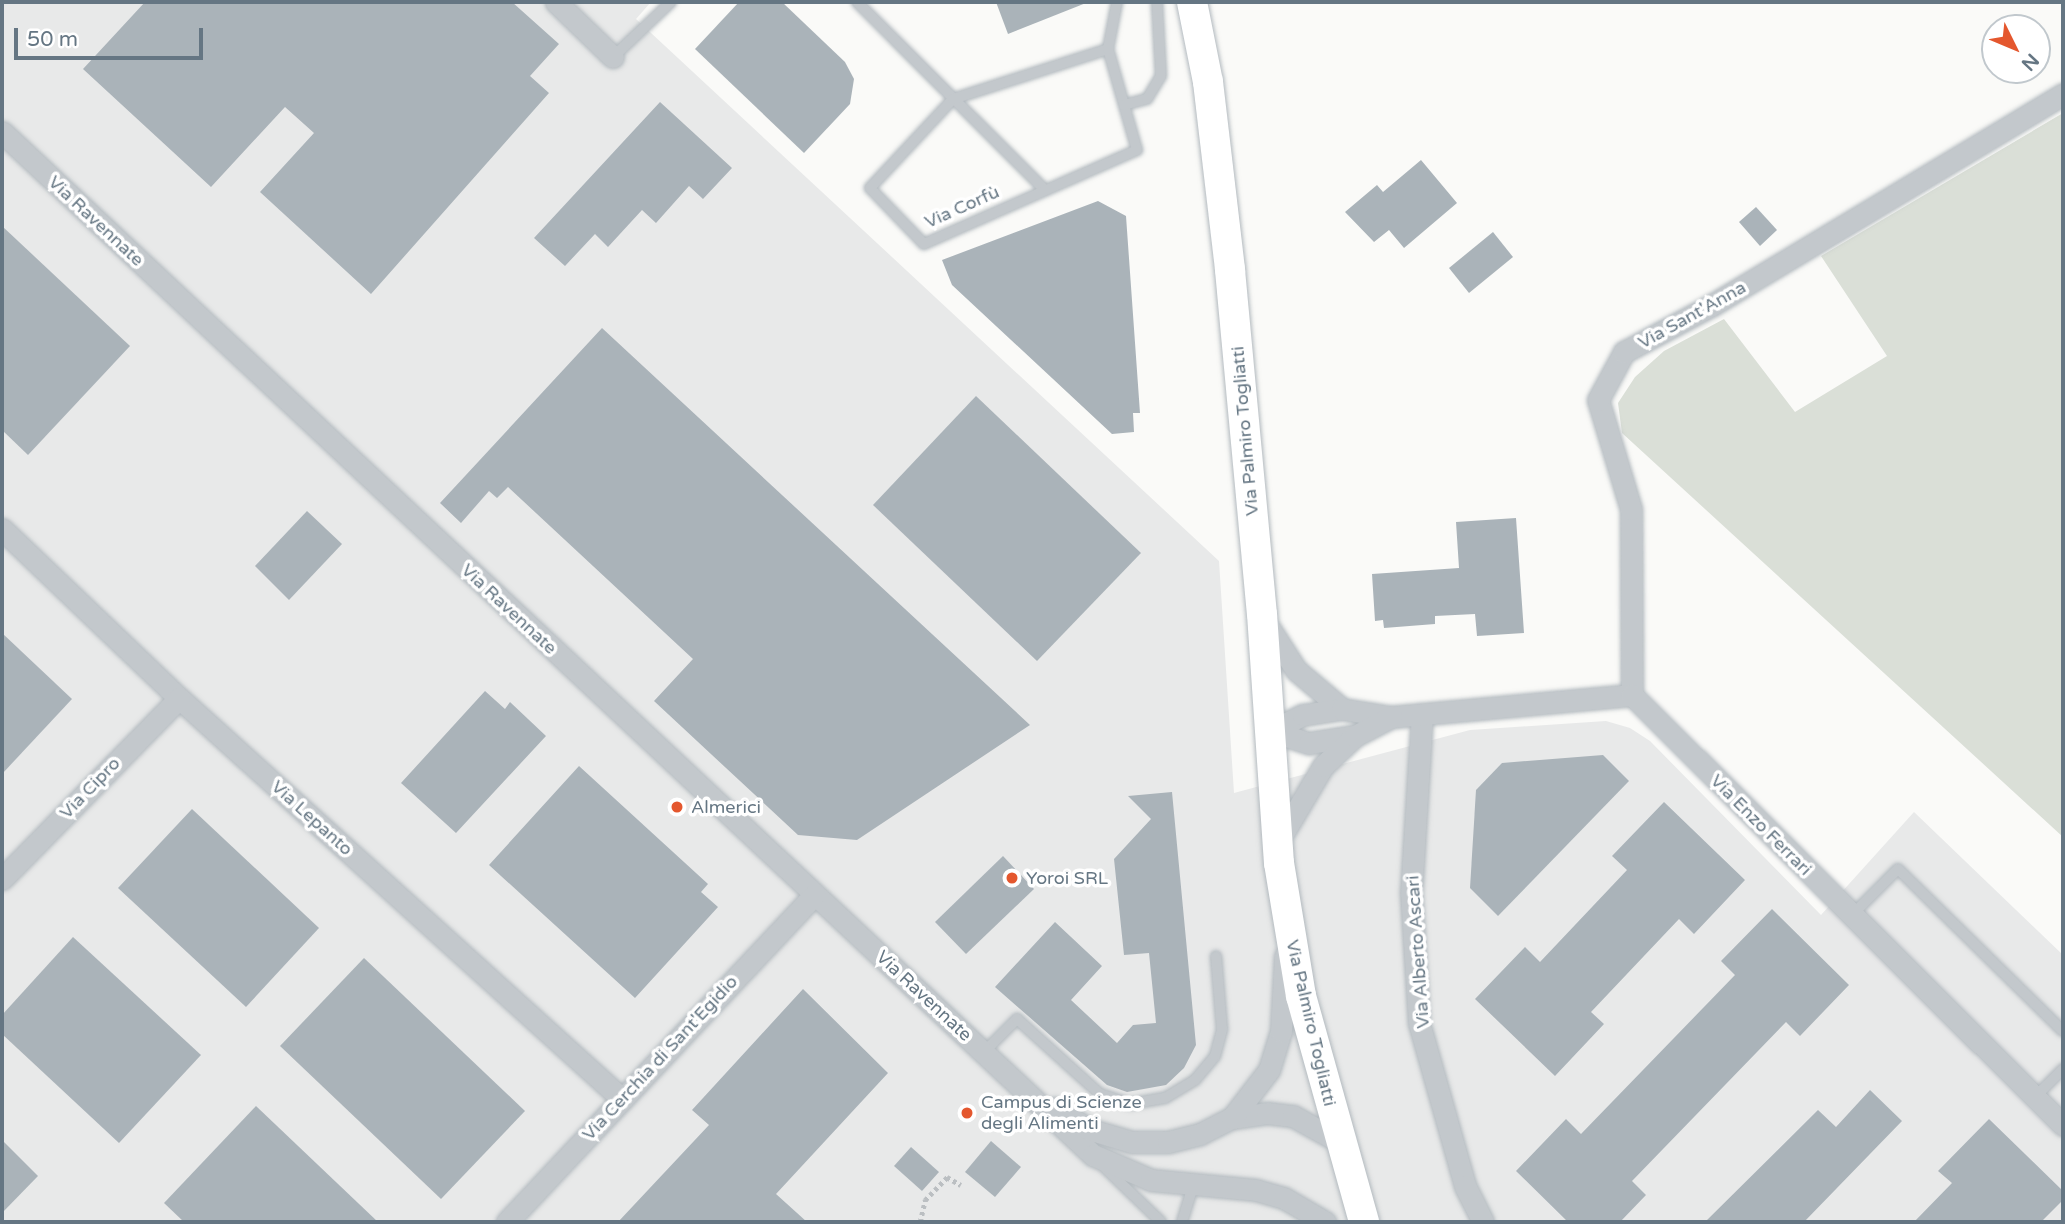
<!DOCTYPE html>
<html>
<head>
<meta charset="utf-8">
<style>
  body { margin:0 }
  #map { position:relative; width:2065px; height:1224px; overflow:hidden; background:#fafaf8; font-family:"Varela Round",sans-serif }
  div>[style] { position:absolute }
  .built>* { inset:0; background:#e8e9e9 }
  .green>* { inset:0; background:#dadfd7 }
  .building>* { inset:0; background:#aab3b9 }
  .path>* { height:4.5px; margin-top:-2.25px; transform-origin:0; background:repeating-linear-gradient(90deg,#bbbfc2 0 3.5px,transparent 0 7px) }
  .roads { filter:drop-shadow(0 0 2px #b3babf) drop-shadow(0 0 2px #b3babf) }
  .lane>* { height:10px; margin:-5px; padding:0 5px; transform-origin:5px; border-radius:5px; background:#c3c8cc }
  .street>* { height:21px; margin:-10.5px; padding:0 10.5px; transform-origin:10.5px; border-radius:10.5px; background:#c3c8cc }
  .secondary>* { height:30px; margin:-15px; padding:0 15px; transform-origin:15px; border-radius:15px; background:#fff }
  .dots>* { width:19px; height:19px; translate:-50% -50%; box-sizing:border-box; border:4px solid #fff; border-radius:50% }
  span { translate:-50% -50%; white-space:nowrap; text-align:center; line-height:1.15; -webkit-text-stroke:7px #fff; paint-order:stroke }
  .street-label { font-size:18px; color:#657683 }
  .poi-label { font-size:18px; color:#657683 }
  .left { translate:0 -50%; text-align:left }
  .frame { position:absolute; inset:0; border:4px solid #657683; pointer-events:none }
  .north { position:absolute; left:1981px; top:14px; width:70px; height:70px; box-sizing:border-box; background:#fff; border:2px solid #c1c8cd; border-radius:50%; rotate:133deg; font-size:19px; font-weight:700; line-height:28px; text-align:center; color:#657683 }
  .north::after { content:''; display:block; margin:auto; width:24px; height:32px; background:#e4572e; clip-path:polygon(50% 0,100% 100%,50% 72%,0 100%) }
  .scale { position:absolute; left:14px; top:28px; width:189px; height:32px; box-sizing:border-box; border:4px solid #657683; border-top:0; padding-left:9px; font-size:21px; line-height:24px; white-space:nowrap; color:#657683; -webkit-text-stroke:5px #fff; paint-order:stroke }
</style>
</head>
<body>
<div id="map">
  <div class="built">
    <i style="clip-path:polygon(2px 2px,651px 2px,636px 19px,1219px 561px,1234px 793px,1470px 730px,1606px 721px,1630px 728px,1650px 741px,1821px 915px,1914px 812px,2063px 955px,2063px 1222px,2px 1222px)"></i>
  </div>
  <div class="green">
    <i style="clip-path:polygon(2063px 113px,2063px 837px,1622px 433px,1618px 403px,1635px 377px,1664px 351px,1724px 319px,1795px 412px,1887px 356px,1821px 256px)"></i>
  </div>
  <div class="building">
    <i style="clip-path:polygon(145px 2px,512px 2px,559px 44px,530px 76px,549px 93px,371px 294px,260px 192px,314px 133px,285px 107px,211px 187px,83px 69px)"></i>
    <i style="clip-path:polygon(739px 2px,782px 2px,845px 62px,854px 79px,850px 104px,804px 153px,695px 49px)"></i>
    <i style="clip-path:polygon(996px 2px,1085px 2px,1086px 3px,1008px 34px)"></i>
    <i style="clip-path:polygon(660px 102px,732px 168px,703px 199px,689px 186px,656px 223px,642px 210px,608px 247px,595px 234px,565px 266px,534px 238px)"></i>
    <i style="clip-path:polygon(1421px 160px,1457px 203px,1404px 248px,1389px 230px,1374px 242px,1345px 212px,1377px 185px,1383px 192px)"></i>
    <i style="clip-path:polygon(1098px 201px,1126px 216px,1140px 413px,1133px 413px,1134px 432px,1112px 434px,952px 285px,942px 260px)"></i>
    <i style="clip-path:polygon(1756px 207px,1777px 230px,1760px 246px,1739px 222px)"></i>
    <i style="clip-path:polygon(2px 226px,130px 346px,28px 455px,2px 430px)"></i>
    <i style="clip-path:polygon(1493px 232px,1513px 257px,1469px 293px,1449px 268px)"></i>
    <i style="clip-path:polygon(602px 328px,1030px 725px,857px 840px,798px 835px,654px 701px,693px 659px,508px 487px,497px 498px,489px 491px,461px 523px,440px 503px)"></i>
    <i style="clip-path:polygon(976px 396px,1141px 553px,1037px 661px,873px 505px)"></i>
    <i style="clip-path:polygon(307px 511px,342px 544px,289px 600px,255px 566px)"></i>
    <i style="clip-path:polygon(1516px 518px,1524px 633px,1477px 636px,1475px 614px,1435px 616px,1435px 624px,1384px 628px,1383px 620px,1375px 621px,1372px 574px,1459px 568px,1456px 522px)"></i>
    <i style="clip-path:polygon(2px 633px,72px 699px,2px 774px)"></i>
    <i style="clip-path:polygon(485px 691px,505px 709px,510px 702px,546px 736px,456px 833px,401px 783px)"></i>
    <i style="clip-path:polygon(1603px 755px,1629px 781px,1498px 916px,1470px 888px,1476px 790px,1502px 763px)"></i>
    <i style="clip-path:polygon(579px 766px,708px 884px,701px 892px,718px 907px,635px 998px,489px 865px)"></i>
    <i style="clip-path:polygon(1172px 792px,1196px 1045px,1184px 1068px,1166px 1085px,1127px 1092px,1107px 1085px,995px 987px,1055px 922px,1102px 966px,1071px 1000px,1117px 1043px,1133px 1025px,1156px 1023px,1149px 953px,1124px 955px,1114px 859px,1151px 819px,1128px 796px)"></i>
    <i style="clip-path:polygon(1664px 802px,1745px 880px,1694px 934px,1679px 919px,1591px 1012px,1604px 1024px,1555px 1076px,1475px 999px,1525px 947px,1540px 962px,1627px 870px,1612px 856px)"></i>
    <i style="clip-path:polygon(192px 809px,319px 928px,246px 1007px,118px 888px)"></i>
    <i style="clip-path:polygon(1003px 856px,1034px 889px,966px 954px,935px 922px)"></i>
    <i style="clip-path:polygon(1772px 909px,1849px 985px,1800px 1036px,1786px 1022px,1632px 1181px,1646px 1195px,1620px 1222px,1568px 1222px,1516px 1171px,1566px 1119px,1581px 1134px,1735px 975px,1721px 961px)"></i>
    <i style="clip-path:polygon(73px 937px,201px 1055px,119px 1143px,2px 1034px,2px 1015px)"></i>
    <i style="clip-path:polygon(364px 958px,525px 1111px,441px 1199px,280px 1046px)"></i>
    <i style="clip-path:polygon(803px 989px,888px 1073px,776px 1194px,807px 1222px,618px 1222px,709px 1125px,692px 1110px)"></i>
    <i style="clip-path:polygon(1870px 1090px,1902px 1121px,1804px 1222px,1705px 1222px,1818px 1110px,1836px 1127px)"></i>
    <i style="clip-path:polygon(256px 1106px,378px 1222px,184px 1222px,164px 1203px)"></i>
    <i style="clip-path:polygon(1989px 1119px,2063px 1191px,2063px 1200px,2041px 1222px,1914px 1222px,1952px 1183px,1938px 1171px)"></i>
    <i style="clip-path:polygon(2px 1140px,38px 1176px,2px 1213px)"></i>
    <i style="clip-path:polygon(991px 1141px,1021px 1167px,995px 1197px,965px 1172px)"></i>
    <i style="clip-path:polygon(911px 1147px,939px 1172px,922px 1191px,894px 1166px)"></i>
  </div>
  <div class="path">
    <i style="left:920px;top:1222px;width:23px;rotate:-77deg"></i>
    <i style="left:925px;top:1200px;width:32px;rotate:-46deg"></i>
    <i style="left:947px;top:1177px;width:16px;rotate:30deg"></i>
  </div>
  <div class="roads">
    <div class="lane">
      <i style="left:857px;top:2px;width:266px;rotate:45deg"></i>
      <i style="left:1108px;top:49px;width:105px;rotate:74deg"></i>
      <i style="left:1137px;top:150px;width:233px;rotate:156.2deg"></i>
      <i style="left:924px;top:244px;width:78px;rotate:-134deg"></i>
      <i style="left:870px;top:188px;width:122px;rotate:-47deg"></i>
      <i style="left:953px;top:99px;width:163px;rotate:-17.9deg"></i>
      <i style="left:1108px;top:49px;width:48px;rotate:-79.2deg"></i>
      <i style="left:613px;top:57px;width:80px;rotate:-43.5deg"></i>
      <i style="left:1124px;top:105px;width:24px;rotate:-15deg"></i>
      <i style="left:1147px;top:99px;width:27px;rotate:-59deg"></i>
      <i style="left:1161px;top:76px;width:74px;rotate:-93.1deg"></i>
      <i style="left:1851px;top:916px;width:66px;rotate:-45deg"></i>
      <i style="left:1898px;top:869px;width:231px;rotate:44.5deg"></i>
      <i style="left:984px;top:1052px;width:47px;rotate:-45deg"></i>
      <i style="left:1017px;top:1019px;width:112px;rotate:42.1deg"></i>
      <i style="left:1100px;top:1094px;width:32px;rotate:18deg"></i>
      <i style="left:1130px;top:1104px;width:36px;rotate:-10deg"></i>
      <i style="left:1165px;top:1098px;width:35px;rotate:-31deg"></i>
      <i style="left:1195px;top:1080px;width:31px;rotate:-50deg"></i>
      <i style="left:1215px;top:1056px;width:28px;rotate:-75deg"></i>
      <i style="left:1222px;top:1029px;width:73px;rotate:-94.7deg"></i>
      <i style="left:2035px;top:1097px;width:40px;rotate:-45deg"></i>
      <i style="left:1102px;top:1165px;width:82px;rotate:44deg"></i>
      <i style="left:1182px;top:1222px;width:41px;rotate:-72.9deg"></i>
    </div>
    <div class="street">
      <i style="left:556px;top:2px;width:79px;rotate:44deg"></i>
      <i style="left:2px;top:132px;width:1496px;rotate:43.16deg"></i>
      <i style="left:1093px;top:1155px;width:63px;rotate:23.3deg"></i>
      <i style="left:1151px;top:1180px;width:105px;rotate:5.4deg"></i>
      <i style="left:1256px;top:1190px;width:29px;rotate:16deg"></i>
      <i style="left:1284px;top:1198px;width:48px;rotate:30.3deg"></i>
      <i style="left:2px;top:529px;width:245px;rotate:43.7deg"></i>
      <i style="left:179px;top:698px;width:598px;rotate:42.15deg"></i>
      <i style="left:1266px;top:623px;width:56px;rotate:57.4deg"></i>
      <i style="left:1296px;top:670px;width:60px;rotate:40.3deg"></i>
      <i style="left:1632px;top:695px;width:186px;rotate:-90.3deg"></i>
      <i style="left:1631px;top:509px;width:114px;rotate:-106.8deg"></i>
      <i style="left:1598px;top:400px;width:55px;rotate:-61.6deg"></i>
      <i style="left:1624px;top:352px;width:100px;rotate:-28.1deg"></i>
      <i style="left:1712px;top:305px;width:410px;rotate:-31deg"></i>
      <i style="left:1422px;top:714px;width:178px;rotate:93.5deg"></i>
      <i style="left:1411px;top:892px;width:131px;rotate:86.5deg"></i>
      <i style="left:1419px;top:1023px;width:169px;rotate:74.2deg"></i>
      <i style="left:1465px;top:1186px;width:40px;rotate:63.4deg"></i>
      <i style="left:1271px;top:731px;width:36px;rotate:-27deg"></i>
      <i style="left:1303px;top:715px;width:39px;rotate:-9deg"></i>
      <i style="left:1342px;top:709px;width:50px;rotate:9.3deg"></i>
      <i style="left:1391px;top:717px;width:242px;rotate:-5.2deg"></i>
      <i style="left:1632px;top:695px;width:609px;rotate:44.93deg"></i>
      <i style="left:1271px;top:731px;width:40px;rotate:18deg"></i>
      <i style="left:1309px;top:743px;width:46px;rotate:-8.8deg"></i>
      <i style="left:1278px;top:842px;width:88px;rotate:-59.4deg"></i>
      <i style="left:1323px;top:766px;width:44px;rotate:-43.2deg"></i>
      <i style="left:1355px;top:736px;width:41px;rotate:-27.8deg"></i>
      <i style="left:2px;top:879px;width:253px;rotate:-45.6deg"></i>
      <i style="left:1055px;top:1108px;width:39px;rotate:32deg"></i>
      <i style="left:1088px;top:1129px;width:46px;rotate:16.5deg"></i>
      <i style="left:1132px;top:1142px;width:36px"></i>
      <i style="left:1168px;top:1142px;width:33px;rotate:-14deg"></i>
      <i style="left:1200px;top:1134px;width:36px;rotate:-27deg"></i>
      <i style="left:1232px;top:1118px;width:35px;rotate:-8deg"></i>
      <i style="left:1267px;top:1113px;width:26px;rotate:7deg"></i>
      <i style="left:1293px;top:1116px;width:51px;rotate:29.1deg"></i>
      <i style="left:1232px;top:1118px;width:61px;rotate:-52.4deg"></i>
      <i style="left:1269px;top:1070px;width:41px;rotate:-72.9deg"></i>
      <i style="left:1281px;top:1031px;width:75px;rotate:-86.9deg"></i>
      <i style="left:507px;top:1222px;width:449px;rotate:-46.8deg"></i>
    </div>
    <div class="secondary">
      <i style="left:1192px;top:2px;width:82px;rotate:78.7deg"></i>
      <i style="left:1208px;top:82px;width:189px;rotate:83.3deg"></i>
      <i style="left:1230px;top:270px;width:345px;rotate:84.7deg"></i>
      <i style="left:1262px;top:614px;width:250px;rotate:86.1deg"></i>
      <i style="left:1279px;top:863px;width:135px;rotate:80.6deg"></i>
      <i style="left:1301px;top:996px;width:235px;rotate:74.4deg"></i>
    </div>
  </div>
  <div class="dots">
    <i style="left:677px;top:807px;background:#e4572e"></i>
    <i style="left:1012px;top:878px;background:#e4572e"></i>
    <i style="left:967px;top:1113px;background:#e4572e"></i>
  </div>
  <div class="street-label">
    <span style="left:962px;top:207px;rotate:-24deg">Via Corfù</span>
    <span style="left:96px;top:221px;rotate:43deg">Via Ravennate</span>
    <span style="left:1692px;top:315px;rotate:-29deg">Via Sant'Anna</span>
    <span style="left:1245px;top:431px;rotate:-95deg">Via Palmiro Togliatti</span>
    <span style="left:509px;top:609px;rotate:43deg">Via Ravennate</span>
    <span style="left:90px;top:788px;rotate:-46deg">Via Cipro</span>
    <span style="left:312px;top:818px;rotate:42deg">Via Lepanto</span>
    <span style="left:1761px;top:825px;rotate:45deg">Via Enzo Ferrari</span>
    <span style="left:1418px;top:952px;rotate:-94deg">Via Alberto Ascari</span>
    <span style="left:924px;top:996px;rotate:43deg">Via Ravennate</span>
    <span style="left:1311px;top:1023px;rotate:77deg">Via Palmiro Togliatti</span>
    <span style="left:660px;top:1058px;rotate:-47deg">Via Cerchia di Sant'Egidio</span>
  </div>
  <div class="poi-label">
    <span class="left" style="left:691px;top:807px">Almerici</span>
    <span class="left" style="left:1026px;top:878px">Yoroi SRL</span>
    <span class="left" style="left:981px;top:1113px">Campus di Scienze<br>degli Alimenti</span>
  </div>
  <div class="frame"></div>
  <div class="north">N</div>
  <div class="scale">50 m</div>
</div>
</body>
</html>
